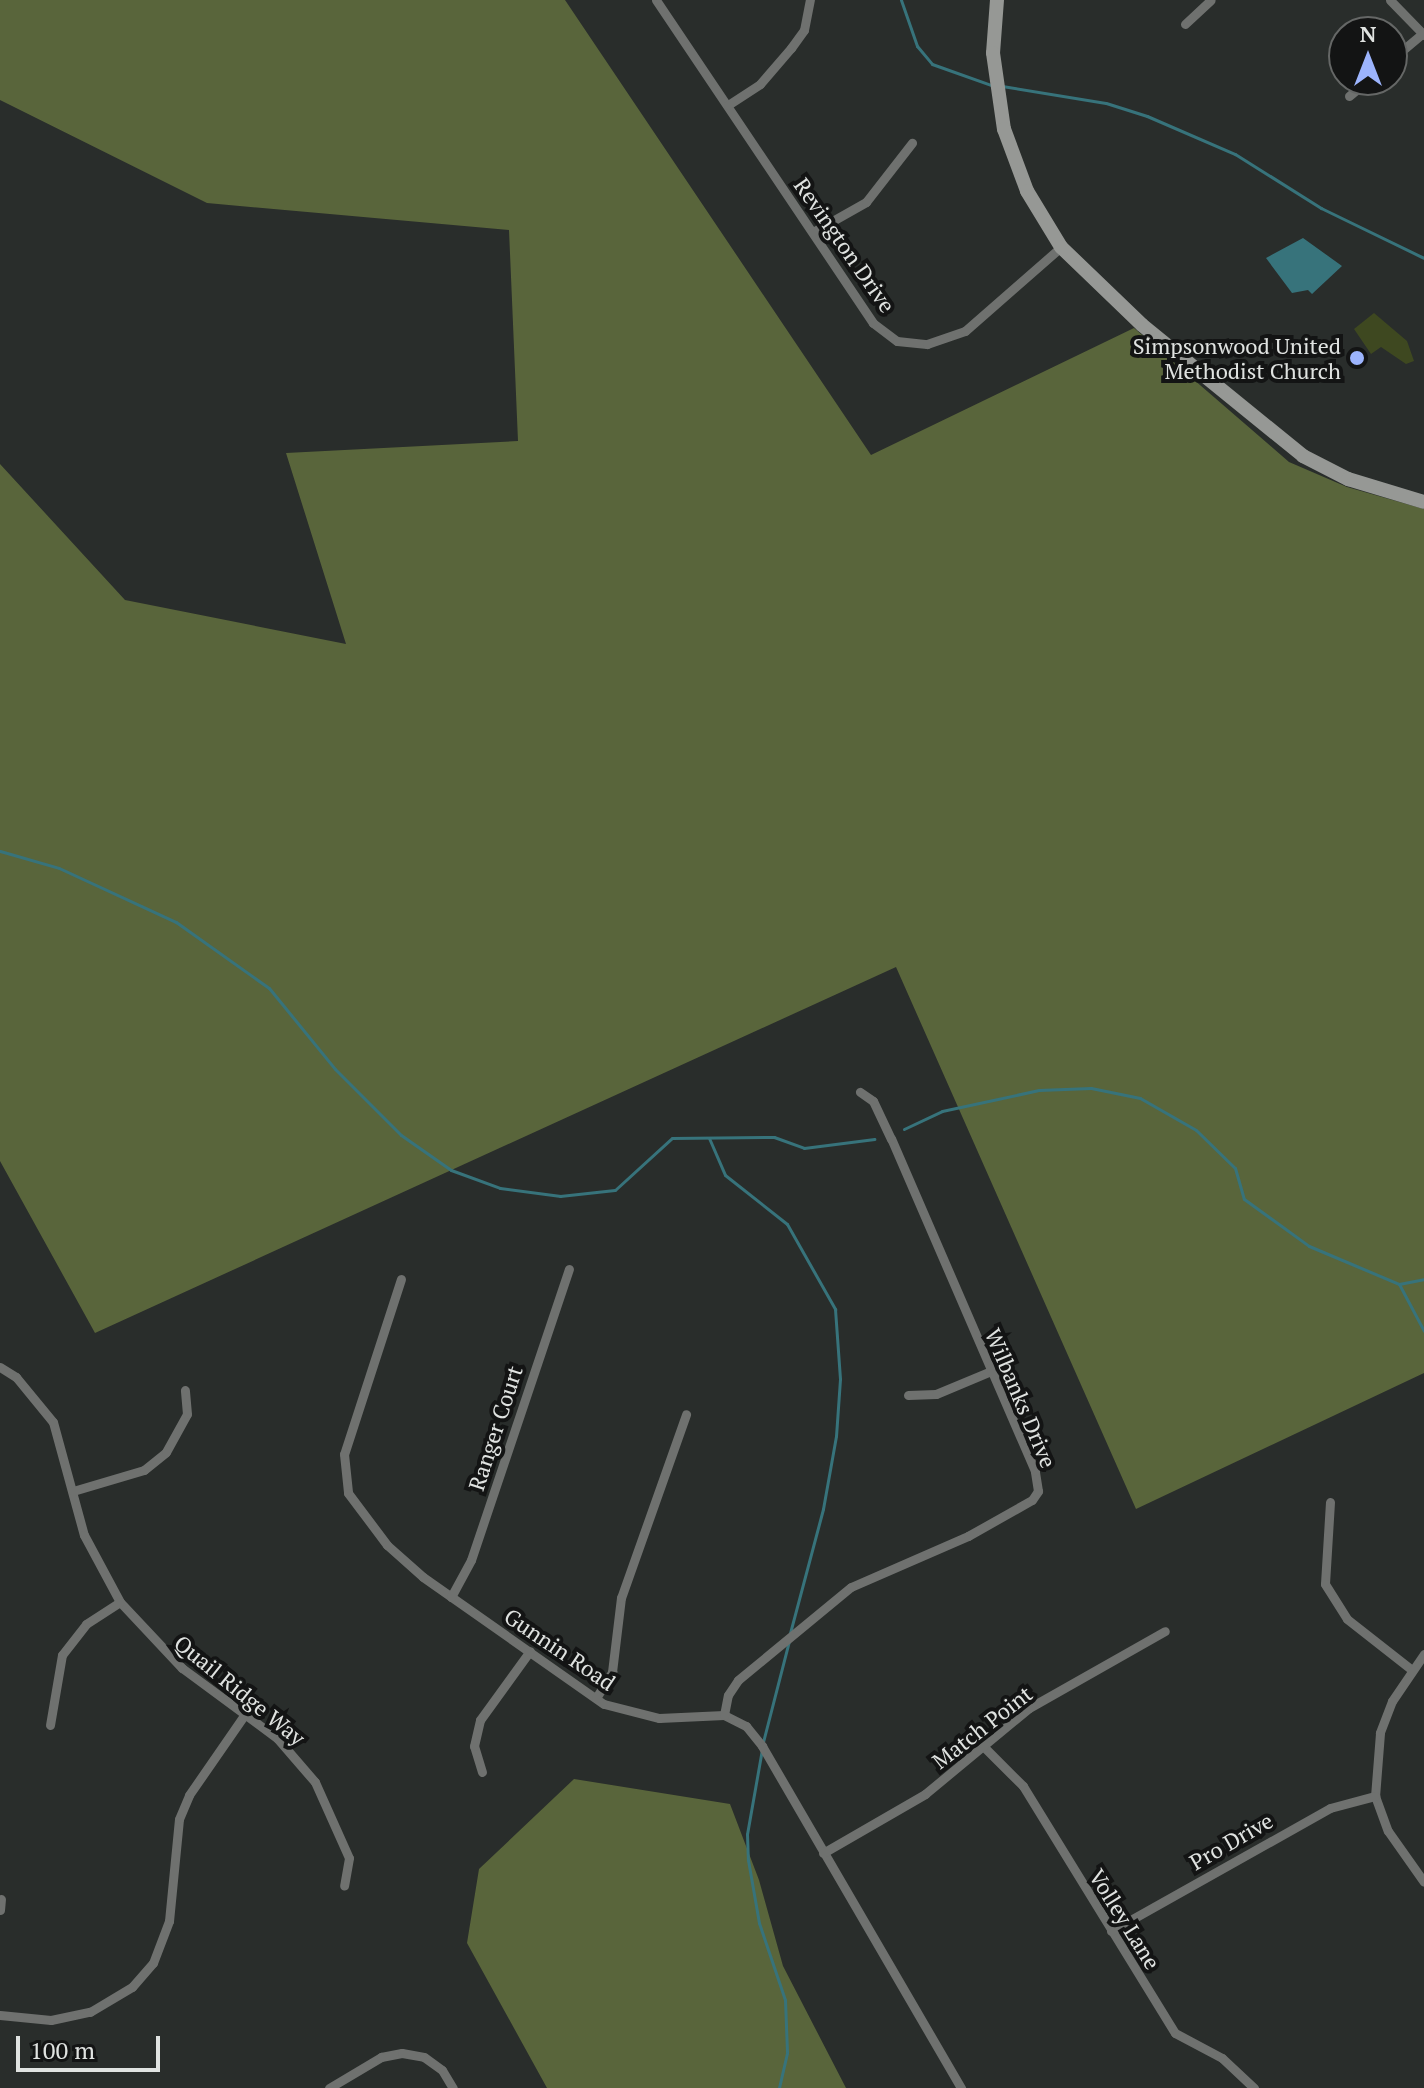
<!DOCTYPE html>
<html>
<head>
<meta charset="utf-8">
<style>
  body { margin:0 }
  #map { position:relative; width:1424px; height:2088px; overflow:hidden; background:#292d2b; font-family:"PT Serif",serif }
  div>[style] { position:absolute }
  .green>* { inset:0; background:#3e4820 }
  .forest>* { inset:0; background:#59653b }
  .water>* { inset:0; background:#37737b }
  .stream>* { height:3px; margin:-1.5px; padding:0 1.5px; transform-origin:1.5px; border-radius:1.5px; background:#37737b }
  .street>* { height:9px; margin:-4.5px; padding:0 4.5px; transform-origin:4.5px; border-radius:4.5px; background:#6f716f }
  .secondary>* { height:14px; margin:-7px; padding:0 7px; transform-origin:7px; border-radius:7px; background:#969895 }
  .dots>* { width:22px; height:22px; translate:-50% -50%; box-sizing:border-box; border:4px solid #131414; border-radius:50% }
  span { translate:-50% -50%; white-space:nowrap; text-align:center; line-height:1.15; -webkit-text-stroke:8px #131414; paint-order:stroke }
  .street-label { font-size:22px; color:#e0e3e1 }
  .poi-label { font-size:22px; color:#e0e3e1 }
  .right { translate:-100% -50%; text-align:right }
  .north { position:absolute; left:1328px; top:16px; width:80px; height:80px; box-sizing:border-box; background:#131414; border:2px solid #656766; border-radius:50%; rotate:0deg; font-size:22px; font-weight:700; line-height:32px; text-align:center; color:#e0e3e1 }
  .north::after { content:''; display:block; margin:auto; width:28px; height:36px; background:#9cb4fd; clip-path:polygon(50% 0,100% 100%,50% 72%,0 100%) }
  .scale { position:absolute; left:16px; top:2036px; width:144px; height:36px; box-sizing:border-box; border:4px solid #e0e3e1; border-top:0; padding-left:10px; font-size:24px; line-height:28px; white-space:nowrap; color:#e0e3e1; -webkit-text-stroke:6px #131414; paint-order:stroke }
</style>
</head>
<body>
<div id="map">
  <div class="green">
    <i style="clip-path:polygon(1374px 313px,1407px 341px,1414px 361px,1406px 364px,1381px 347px,1371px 354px,1354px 329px)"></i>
  </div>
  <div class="forest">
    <i style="clip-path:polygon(0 0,565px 0,871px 455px,1134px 328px,1289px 462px,1347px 487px,1424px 509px,1424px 1373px,1136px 1509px,896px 967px,95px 1333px,0 1161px,0 464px,125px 600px,346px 644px,286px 453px,518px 441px,509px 230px,207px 203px,0 100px)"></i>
    <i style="clip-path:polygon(574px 1779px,730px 1804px,759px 1880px,783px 1966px,846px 2088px,547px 2088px,467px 1943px,479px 1869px)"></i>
  </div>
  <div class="water">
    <i style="clip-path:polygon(1303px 238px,1342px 266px,1312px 294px,1308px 290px,1292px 293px,1266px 258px)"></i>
  </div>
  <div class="stream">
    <i style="left:901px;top:0;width:49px;rotate:70.8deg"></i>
    <i style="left:917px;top:46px;width:23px;rotate:50deg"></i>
    <i style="left:932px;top:64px;width:63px;rotate:19.6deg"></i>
    <i style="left:1002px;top:86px;width:105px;rotate:9.3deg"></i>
    <i style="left:1106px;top:103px;width:43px;rotate:17.6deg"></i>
    <i style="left:1147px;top:116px;width:96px;rotate:23.4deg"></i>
    <i style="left:1235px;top:154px;width:102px;rotate:32.1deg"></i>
    <i style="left:1321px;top:208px;width:114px;rotate:25.9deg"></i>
    <i style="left:0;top:851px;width:61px;rotate:16.1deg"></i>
    <i style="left:59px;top:868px;width:129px;rotate:24.8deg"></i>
    <i style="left:176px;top:922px;width:114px;rotate:35.4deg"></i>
    <i style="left:269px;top:988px;width:104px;rotate:50.8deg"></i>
    <i style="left:335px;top:1069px;width:93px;rotate:45deg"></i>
    <i style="left:401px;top:1135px;width:61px;rotate:35deg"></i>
    <i style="left:451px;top:1170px;width:52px;rotate:20.2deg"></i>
    <i style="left:500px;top:1188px;width:61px;rotate:7.6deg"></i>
    <i style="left:560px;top:1196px;width:55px;rotate:-6.2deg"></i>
    <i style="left:615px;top:1190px;width:77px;rotate:-42.4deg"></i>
    <i style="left:672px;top:1138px;width:102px;rotate:-0.6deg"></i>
    <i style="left:774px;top:1137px;width:32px;rotate:20deg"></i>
    <i style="left:804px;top:1148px;width:71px;rotate:-7.3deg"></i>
    <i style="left:904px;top:1129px;width:42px;rotate:-25.3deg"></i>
    <i style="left:942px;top:1111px;width:99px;rotate:-12.2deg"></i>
    <i style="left:1039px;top:1090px;width:52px;rotate:-2.2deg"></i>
    <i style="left:1091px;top:1088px;width:50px;rotate:11.5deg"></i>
    <i style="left:1140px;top:1098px;width:64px;rotate:29.7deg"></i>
    <i style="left:1196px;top:1130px;width:54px;rotate:44.3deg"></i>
    <i style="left:1235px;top:1168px;width:32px;rotate:74deg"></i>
    <i style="left:1244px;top:1199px;width:80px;rotate:35.9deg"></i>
    <i style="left:1309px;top:1246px;width:98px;rotate:22.9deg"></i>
    <i style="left:1399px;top:1284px;width:25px;rotate:-11deg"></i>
    <i style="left:709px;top:1138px;width:40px;rotate:66.6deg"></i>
    <i style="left:725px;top:1175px;width:79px;rotate:38.3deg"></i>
    <i style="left:787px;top:1224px;width:98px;rotate:60.5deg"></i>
    <i style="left:835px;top:1309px;width:70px;rotate:85.9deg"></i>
    <i style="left:840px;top:1379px;width:57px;rotate:94deg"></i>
    <i style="left:836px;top:1436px;width:74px;rotate:100.1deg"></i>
    <i style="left:823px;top:1509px;width:128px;rotate:104.9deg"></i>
    <i style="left:1399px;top:1284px;width:53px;rotate:62deg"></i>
    <i style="left:763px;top:1742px;width:104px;rotate:-75.6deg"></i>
    <i style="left:762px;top:1749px;width:86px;rotate:100deg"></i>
    <i style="left:747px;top:1834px;width:26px;rotate:88deg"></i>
    <i style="left:748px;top:1860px;width:64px;rotate:80.1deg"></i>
    <i style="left:759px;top:1923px;width:81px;rotate:71.3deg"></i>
    <i style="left:785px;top:2000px;width:53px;rotate:87.8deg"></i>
    <i style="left:787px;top:2053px;width:36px;rotate:103deg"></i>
  </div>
  <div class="street">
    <i style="left:656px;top:0;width:389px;rotate:56.1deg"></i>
    <i style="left:873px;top:323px;width:30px;rotate:37deg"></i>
    <i style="left:897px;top:341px;width:30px;rotate:6deg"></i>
    <i style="left:927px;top:344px;width:40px;rotate:-18.9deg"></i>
    <i style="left:965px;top:331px;width:128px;rotate:-41.2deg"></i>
    <i style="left:1390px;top:0;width:49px;rotate:45.8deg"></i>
    <i style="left:1185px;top:24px;width:35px;rotate:-43deg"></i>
    <i style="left:1392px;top:59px;width:39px;rotate:-40deg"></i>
    <i style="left:1349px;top:96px;width:25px;rotate:-40deg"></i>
    <i style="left:728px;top:105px;width:38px;rotate:-33deg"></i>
    <i style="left:760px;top:84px;width:48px;rotate:-49.3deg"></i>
    <i style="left:791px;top:48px;width:22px;rotate:-54deg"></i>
    <i style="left:804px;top:30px;width:31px;rotate:-79deg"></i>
    <i style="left:813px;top:232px;width:61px;rotate:-29.5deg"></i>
    <i style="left:866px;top:202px;width:75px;rotate:-52.1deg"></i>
    <i style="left:401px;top:1279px;width:184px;rotate:108deg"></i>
    <i style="left:344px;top:1454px;width:39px;rotate:84deg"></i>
    <i style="left:348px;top:1493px;width:65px;rotate:53.1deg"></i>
    <i style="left:387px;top:1545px;width:48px;rotate:41.6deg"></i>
    <i style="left:423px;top:1577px;width:221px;rotate:35.1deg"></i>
    <i style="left:604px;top:1704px;width:57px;rotate:14.3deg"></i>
    <i style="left:659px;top:1718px;width:65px;rotate:-2.6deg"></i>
    <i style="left:724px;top:1715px;width:25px;rotate:27deg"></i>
    <i style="left:746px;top:1726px;width:26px;rotate:51deg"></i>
    <i style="left:762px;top:1746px;width:396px;rotate:59.8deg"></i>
    <i style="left:0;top:1367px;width:19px;rotate:32deg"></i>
    <i style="left:16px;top:1377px;width:58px;rotate:50.6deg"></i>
    <i style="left:53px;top:1422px;width:117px;rotate:74.7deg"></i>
    <i style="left:84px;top:1535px;width:76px;rotate:61.8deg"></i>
    <i style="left:120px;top:1602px;width:91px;rotate:46.8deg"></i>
    <i style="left:182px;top:1668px;width:118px;rotate:36.4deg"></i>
    <i style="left:277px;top:1738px;width:58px;rotate:49.2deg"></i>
    <i style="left:315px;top:1782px;width:83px;rotate:65.9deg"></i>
    <i style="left:349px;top:1858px;width:28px;rotate:100deg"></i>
    <i style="left:908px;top:1395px;width:28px;rotate:-2deg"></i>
    <i style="left:936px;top:1394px;width:60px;rotate:-22.7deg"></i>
    <i style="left:73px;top:1491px;width:74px;rotate:-16.5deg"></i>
    <i style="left:144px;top:1470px;width:28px;rotate:-39deg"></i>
    <i style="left:166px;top:1452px;width:43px;rotate:-61.1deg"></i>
    <i style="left:187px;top:1414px;width:24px;rotate:-95deg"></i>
    <i style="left:1330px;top:1502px;width:82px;rotate:93.5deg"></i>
    <i style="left:1325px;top:1584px;width:41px;rotate:57.8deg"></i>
    <i style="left:1347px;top:1619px;width:83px;rotate:38.1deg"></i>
    <i style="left:451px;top:1597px;width:42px;rotate:-61.6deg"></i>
    <i style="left:471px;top:1560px;width:307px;rotate:-71.4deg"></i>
    <i style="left:1424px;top:1654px;width:57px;rotate:124.2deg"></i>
    <i style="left:1392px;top:1701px;width:34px;rotate:111deg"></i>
    <i style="left:1380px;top:1733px;width:63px;rotate:94.5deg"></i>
    <i style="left:1375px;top:1796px;width:37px;rotate:70deg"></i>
    <i style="left:1388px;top:1831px;width:62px;rotate:54.8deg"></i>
    <i style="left:596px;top:1698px;width:31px;rotate:-58deg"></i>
    <i style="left:612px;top:1672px;width:75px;rotate:-83.1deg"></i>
    <i style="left:621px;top:1598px;width:195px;rotate:-70.5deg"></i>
    <i style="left:724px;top:1715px;width:20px;rotate:-79deg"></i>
    <i style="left:728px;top:1695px;width:18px;rotate:-56deg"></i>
    <i style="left:738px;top:1680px;width:146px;rotate:-39.5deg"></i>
    <i style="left:851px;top:1587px;width:128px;rotate:-23.6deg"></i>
    <i style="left:968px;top:1536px;width:73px;rotate:-29.4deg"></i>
    <i style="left:1032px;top:1500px;width:11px;rotate:-56deg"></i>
    <i style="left:1038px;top:1491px;width:20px;rotate:-99deg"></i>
    <i style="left:1035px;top:1471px;width:362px;rotate:-113.4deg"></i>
    <i style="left:891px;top:1139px;width:42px;rotate:-115.3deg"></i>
    <i style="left:873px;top:1101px;width:16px;rotate:-145deg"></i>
    <i style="left:50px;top:1725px;width:71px;rotate:-80.3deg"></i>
    <i style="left:62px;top:1655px;width:39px;rotate:-52deg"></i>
    <i style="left:86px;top:1624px;width:40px;rotate:-32.9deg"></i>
    <i style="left:985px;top:1748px;width:54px;rotate:45deg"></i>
    <i style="left:1023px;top:1786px;width:290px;rotate:58.4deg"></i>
    <i style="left:1175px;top:2033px;width:53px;rotate:28deg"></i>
    <i style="left:1222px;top:2058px;width:44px;rotate:43.2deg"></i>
    <i style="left:482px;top:1772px;width:27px;rotate:-107deg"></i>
    <i style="left:474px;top:1746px;width:27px;rotate:-77deg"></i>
    <i style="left:480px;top:1720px;width:85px;rotate:-54.1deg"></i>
    <i style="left:823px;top:1853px;width:118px;rotate:-30deg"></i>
    <i style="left:925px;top:1794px;width:135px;rotate:-39.6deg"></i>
    <i style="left:1029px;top:1708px;width:156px;rotate:-29.5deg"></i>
    <i style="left:0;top:1910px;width:11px;rotate:-85deg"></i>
    <i style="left:1111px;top:1931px;width:251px;rotate:-29.3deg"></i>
    <i style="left:1330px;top:1808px;width:47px;rotate:-14.9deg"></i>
    <i style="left:0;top:2015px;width:51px;rotate:5.6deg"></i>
    <i style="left:51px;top:2020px;width:40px;rotate:-12deg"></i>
    <i style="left:90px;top:2012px;width:49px;rotate:-30.8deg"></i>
    <i style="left:132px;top:1987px;width:32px;rotate:-49deg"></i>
    <i style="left:153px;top:1963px;width:45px;rotate:-69.1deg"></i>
    <i style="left:169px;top:1921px;width:102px;rotate:-84.4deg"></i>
    <i style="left:179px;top:1819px;width:26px;rotate:-67deg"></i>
    <i style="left:189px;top:1795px;width:98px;rotate:-55.3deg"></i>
    <i style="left:329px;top:2088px;width:61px;rotate:-30.8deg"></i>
    <i style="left:381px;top:2057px;width:21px;rotate:-11deg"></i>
    <i style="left:402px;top:2053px;width:22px;rotate:10deg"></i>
    <i style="left:424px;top:2057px;width:22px;rotate:36deg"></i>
    <i style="left:442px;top:2070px;width:21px;rotate:59deg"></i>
  </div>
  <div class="secondary">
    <i style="left:997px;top:0;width:53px;rotate:94.3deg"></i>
    <i style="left:993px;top:53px;width:77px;rotate:81.8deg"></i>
    <i style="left:1004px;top:129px;width:66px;rotate:69.6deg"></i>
    <i style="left:1027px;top:191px;width:66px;rotate:58.7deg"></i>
    <i style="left:1061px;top:247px;width:112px;rotate:43.9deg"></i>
    <i style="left:1142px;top:325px;width:208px;rotate:39.1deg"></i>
    <i style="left:1303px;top:456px;width:51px;rotate:27.1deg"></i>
    <i style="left:1348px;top:479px;width:79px;rotate:16.8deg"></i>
  </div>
  <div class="dots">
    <i style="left:1357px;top:358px;background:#9cb4fd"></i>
  </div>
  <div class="street-label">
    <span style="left:845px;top:245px;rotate:55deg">Revington Drive</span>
    <span style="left:1021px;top:1398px;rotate:67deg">Wilbanks Drive</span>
    <span style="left:495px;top:1428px;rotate:-72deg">Ranger Court</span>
    <span style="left:560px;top:1649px;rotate:34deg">Gunnin Road</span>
    <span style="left:240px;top:1690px;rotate:39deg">Quail Ridge Way</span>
    <span style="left:982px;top:1727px;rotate:-38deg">Match Point</span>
    <span style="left:1231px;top:1841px;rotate:-30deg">Pro Drive</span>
    <span style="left:1125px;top:1919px;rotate:58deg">Volley Lane</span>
  </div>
  <div class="poi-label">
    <span class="right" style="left:1341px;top:358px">Simpsonwood United<br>Methodist Church</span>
  </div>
  <div class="north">N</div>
  <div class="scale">100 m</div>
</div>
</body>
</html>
